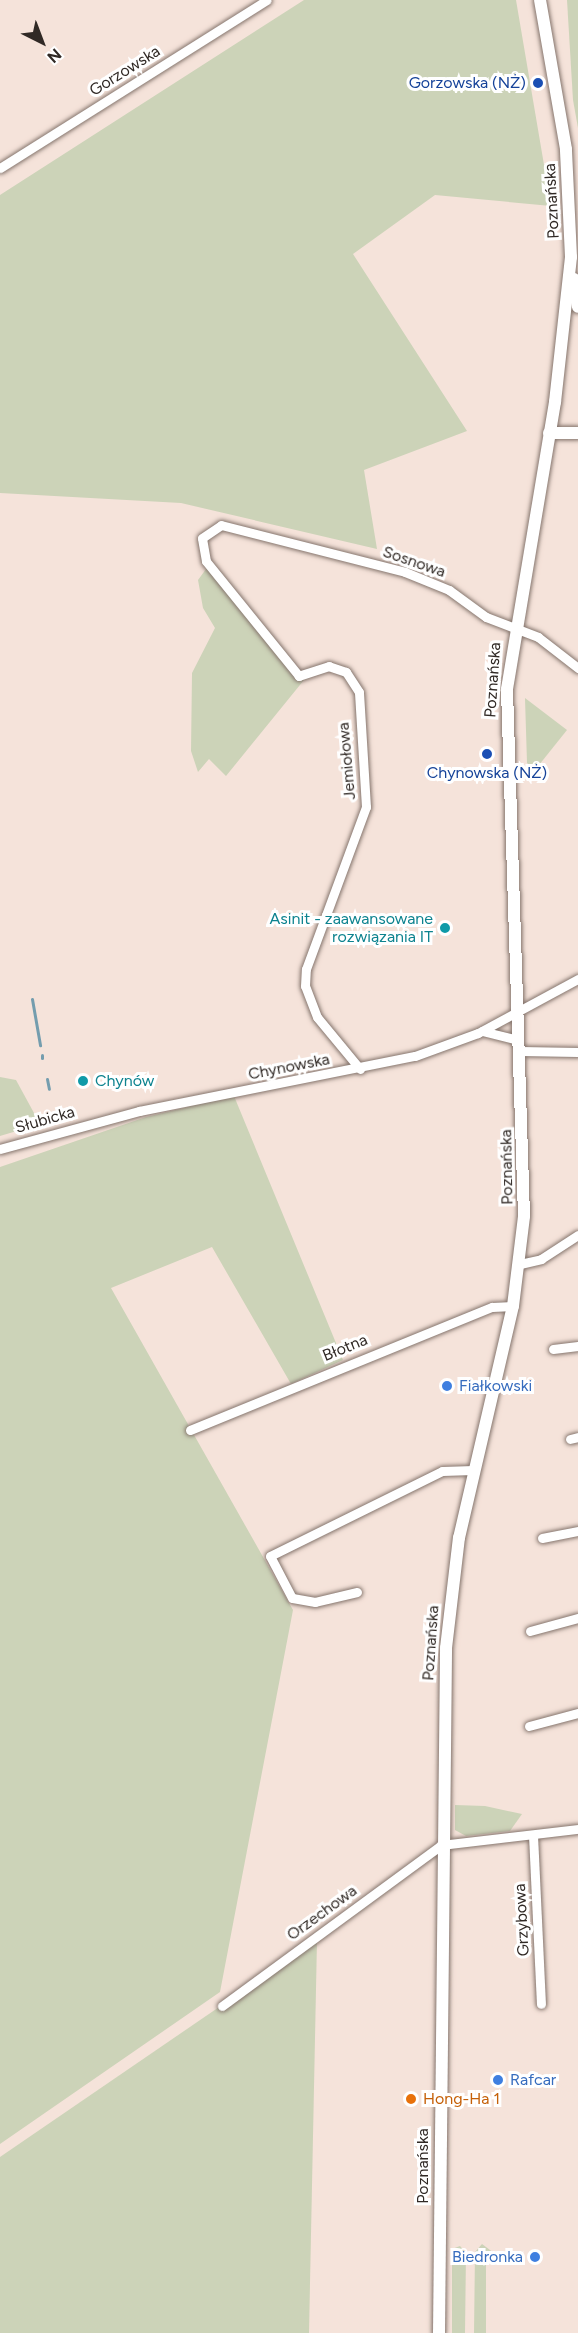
<!DOCTYPE html>
<html>
<head>
<meta charset="utf-8">
<style>
  body { margin:0 }
  #map { position:relative; width:578px; height:2333px; overflow:hidden; background:#f5e3da; font-family:Figtree,sans-serif }
  div>[style] { position:absolute }
  .green>* { inset:0; background:#ccd3b8 }
  .stream>* { height:3px; margin:-1.5px; padding:0 1.5px; transform-origin:1.5px; border-radius:1.5px; background:#749dae }
  .roads { filter:drop-shadow(0 0 2px #85756d) drop-shadow(0 0 2px #85756d) }
  .minor>* { height:9px; margin:-4.5px; padding:0 4.5px; transform-origin:4.5px; border-radius:4.5px; background:#fff }
  .tertiary>* { height:12px; margin:-6px; padding:0 6px; transform-origin:6px; border-radius:6px; background:#fff }
  .dots>* { width:16px; height:16px; translate:-50% -50%; box-sizing:border-box; border:3px solid #fff; border-radius:50% }
  span { translate:-50% -50%; white-space:nowrap; text-align:center; line-height:1.15; -webkit-text-stroke:6px #fff; paint-order:stroke }
  .street-label { font-size:16px; color:#302925 }
  .transit-label { font-size:16px; color:#164399 }
  .right { translate:-100% -50%; text-align:right }
  .culture-label { font-size:16px; color:#0d838f }
  .left { translate:0 -50%; text-align:left }
  .shop-label { font-size:16px; color:#366cbe }
  .food-label { font-size:16px; color:#c56008 }
  .north { position:absolute; left:12px; top:12px; width:60px; height:60px; -webkit-text-stroke:4px #fff; paint-order:stroke; rotate:138deg; font-size:16px; font-weight:700; line-height:24px; text-align:center; color:#302925 }
  .north::after { content:''; display:block; margin:auto; width:21px; height:27px; background:#302925; clip-path:polygon(50% 0,100% 100%,50% 72%,0 100%) }
</style>
</head>
<body>
<div id="map">
  <div class="green">
    <i style="clip-path:polygon(304px 0,516px 0,551px 206px,435px 195px,353px 254px,467px 431px,364px 470px,377px 549px,181px 503px,0 493px,0 195px)"></i>
    <i style="clip-path:polygon(567px 0,578px 0,578px 128px,573px 100px)"></i>
    <i style="clip-path:polygon(209px 565px,304px 680px,226px 776px,209px 759px,198px 772px,191px 751px,192px 673px,215px 628px,203px 608px,198px 580px)"></i>
    <i style="clip-path:polygon(525px 698px,567px 730px,535px 770px,527px 763px)"></i>
    <i style="clip-path:polygon(0 1077px,16px 1080px,40px 1124px,0 1136px)"></i>
    <i style="clip-path:polygon(234px 1096px,343px 1360px,291px 1384px,212px 1247px,111px 1288px,293px 1610px,220px 1992px,0 2144px,0 1167px,146px 1117px)"></i>
    <i style="clip-path:polygon(455px 1805px,485px 1806px,522px 1814px,510px 1831px,466px 1836px,455px 1830px)"></i>
    <i style="clip-path:polygon(317px 1940px,309px 2333px,0 2333px,0 2157px)"></i>
    <i style="clip-path:polygon(482px 2244px,494px 2253px,486px 2254px,486px 2333px,474px 2333px,475px 2252px)"></i>
    <i style="clip-path:polygon(460px 2246px,466px 2253px,465px 2333px,452px 2333px,452px 2249px)"></i>
  </div>
  <div class="stream">
    <i style="left:32px;top:999px;width:47px;rotate:80.1deg"></i>
    <i style="left:42px;top:1055px;width:3px;rotate:90deg"></i>
    <i style="left:47px;top:1079px;width:10px;rotate:79deg"></i>
  </div>
  <div class="roads">
    <div class="minor">
      <i style="left:0;top:168px;width:315px;rotate:-32.2deg"></i>
      <i style="left:482px;top:1031px;width:38px;rotate:14deg"></i>
      <i style="left:520px;top:1051px;width:58px;rotate:1deg"></i>
      <i style="left:360px;top:1069px;width:67px;rotate:-129.6deg"></i>
      <i style="left:317px;top:1017px;width:33px;rotate:-111deg"></i>
      <i style="left:305px;top:986px;width:17px;rotate:-87deg"></i>
      <i style="left:306px;top:969px;width:173px;rotate:-69.7deg"></i>
      <i style="left:366px;top:807px;width:115px;rotate:-93.5deg"></i>
      <i style="left:359px;top:692px;width:24px;rotate:-123deg"></i>
      <i style="left:346px;top:672px;width:18px;rotate:-161deg"></i>
      <i style="left:329px;top:666px;width:32px;rotate:162deg"></i>
      <i style="left:299px;top:676px;width:148px;rotate:-129deg"></i>
      <i style="left:206px;top:561px;width:23px;rotate:-100deg"></i>
      <i style="left:202px;top:538px;width:23px;rotate:-34deg"></i>
      <i style="left:221px;top:525px;width:190px;rotate:14.3deg"></i>
      <i style="left:405px;top:572px;width:48px;rotate:22.2deg"></i>
      <i style="left:449px;top:590px;width:46px;rotate:36.1deg"></i>
      <i style="left:486px;top:617px;width:56px;rotate:21deg"></i>
      <i style="left:538px;top:637px;width:51px;rotate:37.8deg"></i>
      <i style="left:0;top:1149px;width:144px;rotate:-15.3deg"></i>
      <i style="left:139px;top:1111px;width:281px;rotate:-11.3deg"></i>
      <i style="left:415px;top:1056px;width:67px;rotate:-20.1deg"></i>
      <i style="left:478px;top:1033px;width:114px;rotate:-28.4deg"></i>
      <i style="left:520px;top:1264px;width:22px;rotate:-13deg"></i>
      <i style="left:541px;top:1259px;width:44px;rotate:-33deg"></i>
      <i style="left:553px;top:1349px;width:25px;rotate:-7deg"></i>
      <i style="left:190px;top:1430px;width:326px;rotate:-22.2deg"></i>
      <i style="left:492px;top:1307px;width:21px;rotate:-3deg"></i>
      <i style="left:570px;top:1439px;width:8px;rotate:-14deg"></i>
      <i style="left:542px;top:1538px;width:37px;rotate:-11deg"></i>
      <i style="left:357px;top:1592px;width:43px;rotate:166.6deg"></i>
      <i style="left:315px;top:1602px;width:23px;rotate:-170deg"></i>
      <i style="left:292px;top:1598px;width:47px;rotate:-117.6deg"></i>
      <i style="left:270px;top:1556px;width:192px;rotate:-26.3deg"></i>
      <i style="left:442px;top:1471px;width:31px;rotate:-2deg"></i>
      <i style="left:530px;top:1631px;width:50px;rotate:-15.2deg"></i>
      <i style="left:529px;top:1726px;width:51px;rotate:-14.9deg"></i>
      <i style="left:533px;top:1835px;width:169px;rotate:87.3deg"></i>
      <i style="left:222px;top:2006px;width:272px;rotate:-36.3deg"></i>
      <i style="left:441px;top:1845px;width:138px;rotate:-6.7deg"></i>
    </div>
    <div class="tertiary">
      <i style="left:574px;top:279px;width:28px;rotate:82deg"></i>
      <i style="left:549px;top:433px;width:29px"></i>
      <i style="left:439px;top:2333px;width:685px;rotate:-89.41deg"></i>
      <i style="left:446px;top:1648px;width:111px;rotate:-83.3deg"></i>
      <i style="left:459px;top:1538px;width:238px;rotate:-76.9deg"></i>
      <i style="left:513px;top:1306px;width:91px;rotate:-83deg"></i>
      <i style="left:524px;top:1216px;width:527px;rotate:-91.85deg"></i>
      <i style="left:507px;top:689px;width:291px;rotate:-80.5deg"></i>
      <i style="left:555px;top:402px;width:146px;rotate:-83.7deg"></i>
      <i style="left:571px;top:257px;width:108px;rotate:-92.7deg"></i>
      <i style="left:566px;top:149px;width:151px;rotate:-99.9deg"></i>
    </div>
  </div>
  <div class="dots">
    <i style="left:538px;top:83px;background:#1a4fb4"></i>
    <i style="left:487px;top:754px;background:#1a4fb4"></i>
    <i style="left:445px;top:928px;background:#0f9aa8"></i>
    <i style="left:83px;top:1081px;background:#0f9aa8"></i>
    <i style="left:447px;top:1386px;background:#3f7fe0"></i>
    <i style="left:498px;top:2080px;background:#3f7fe0"></i>
    <i style="left:411px;top:2099px;background:#e8710a"></i>
    <i style="left:535px;top:2257px;background:#3f7fe0"></i>
  </div>
  <div class="street-label">
    <span style="left:125px;top:71px;rotate:-32deg">Gorzowska</span>
    <span style="left:552px;top:201px;rotate:-93deg">Poznańska</span>
    <span style="left:414px;top:562px;rotate:19deg">Sosnowa</span>
    <span style="left:493px;top:680px;rotate:-86deg">Poznańska</span>
    <span style="left:347px;top:761px;rotate:-95deg">Jemiołowa</span>
    <span style="left:289px;top:1067px;rotate:-11deg">Chynowska</span>
    <span style="left:45px;top:1120px;rotate:-16deg">Słubicka</span>
    <span style="left:507px;top:1167px;rotate:-91deg">Poznańska</span>
    <span style="left:345px;top:1348px;rotate:-22deg">Błotna</span>
    <span style="left:431px;top:1643px;rotate:-86deg">Poznańska</span>
    <span style="left:322px;top:1913px;rotate:-36deg">Orzechowa</span>
    <span style="left:522px;top:1920px;rotate:-93deg">Grzybowa</span>
    <span style="left:423px;top:2166px;rotate:-90deg">Poznańska</span>
  </div>
  <div class="transit-label">
    <span class="right" style="left:526px;top:83px">Gorzowska (NŻ)</span>
    <span style="left:487px;top:773px">Chynowska (NŻ)</span>
  </div>
  <div class="culture-label">
    <span class="right" style="left:433px;top:928px">Asinit - zaawansowane<br>rozwiązania IT</span>
    <span class="left" style="left:95px;top:1081px">Chynów</span>
  </div>
  <div class="shop-label">
    <span class="left" style="left:459px;top:1386px">Fiałkowski</span>
    <span class="left" style="left:510px;top:2080px">Rafcar</span>
    <span class="right" style="left:523px;top:2257px">Biedronka</span>
  </div>
  <div class="food-label">
    <span class="left" style="left:423px;top:2099px">Hong-Ha 1</span>
  </div>
  <div class="north">N</div>
</div>
</body>
</html>
